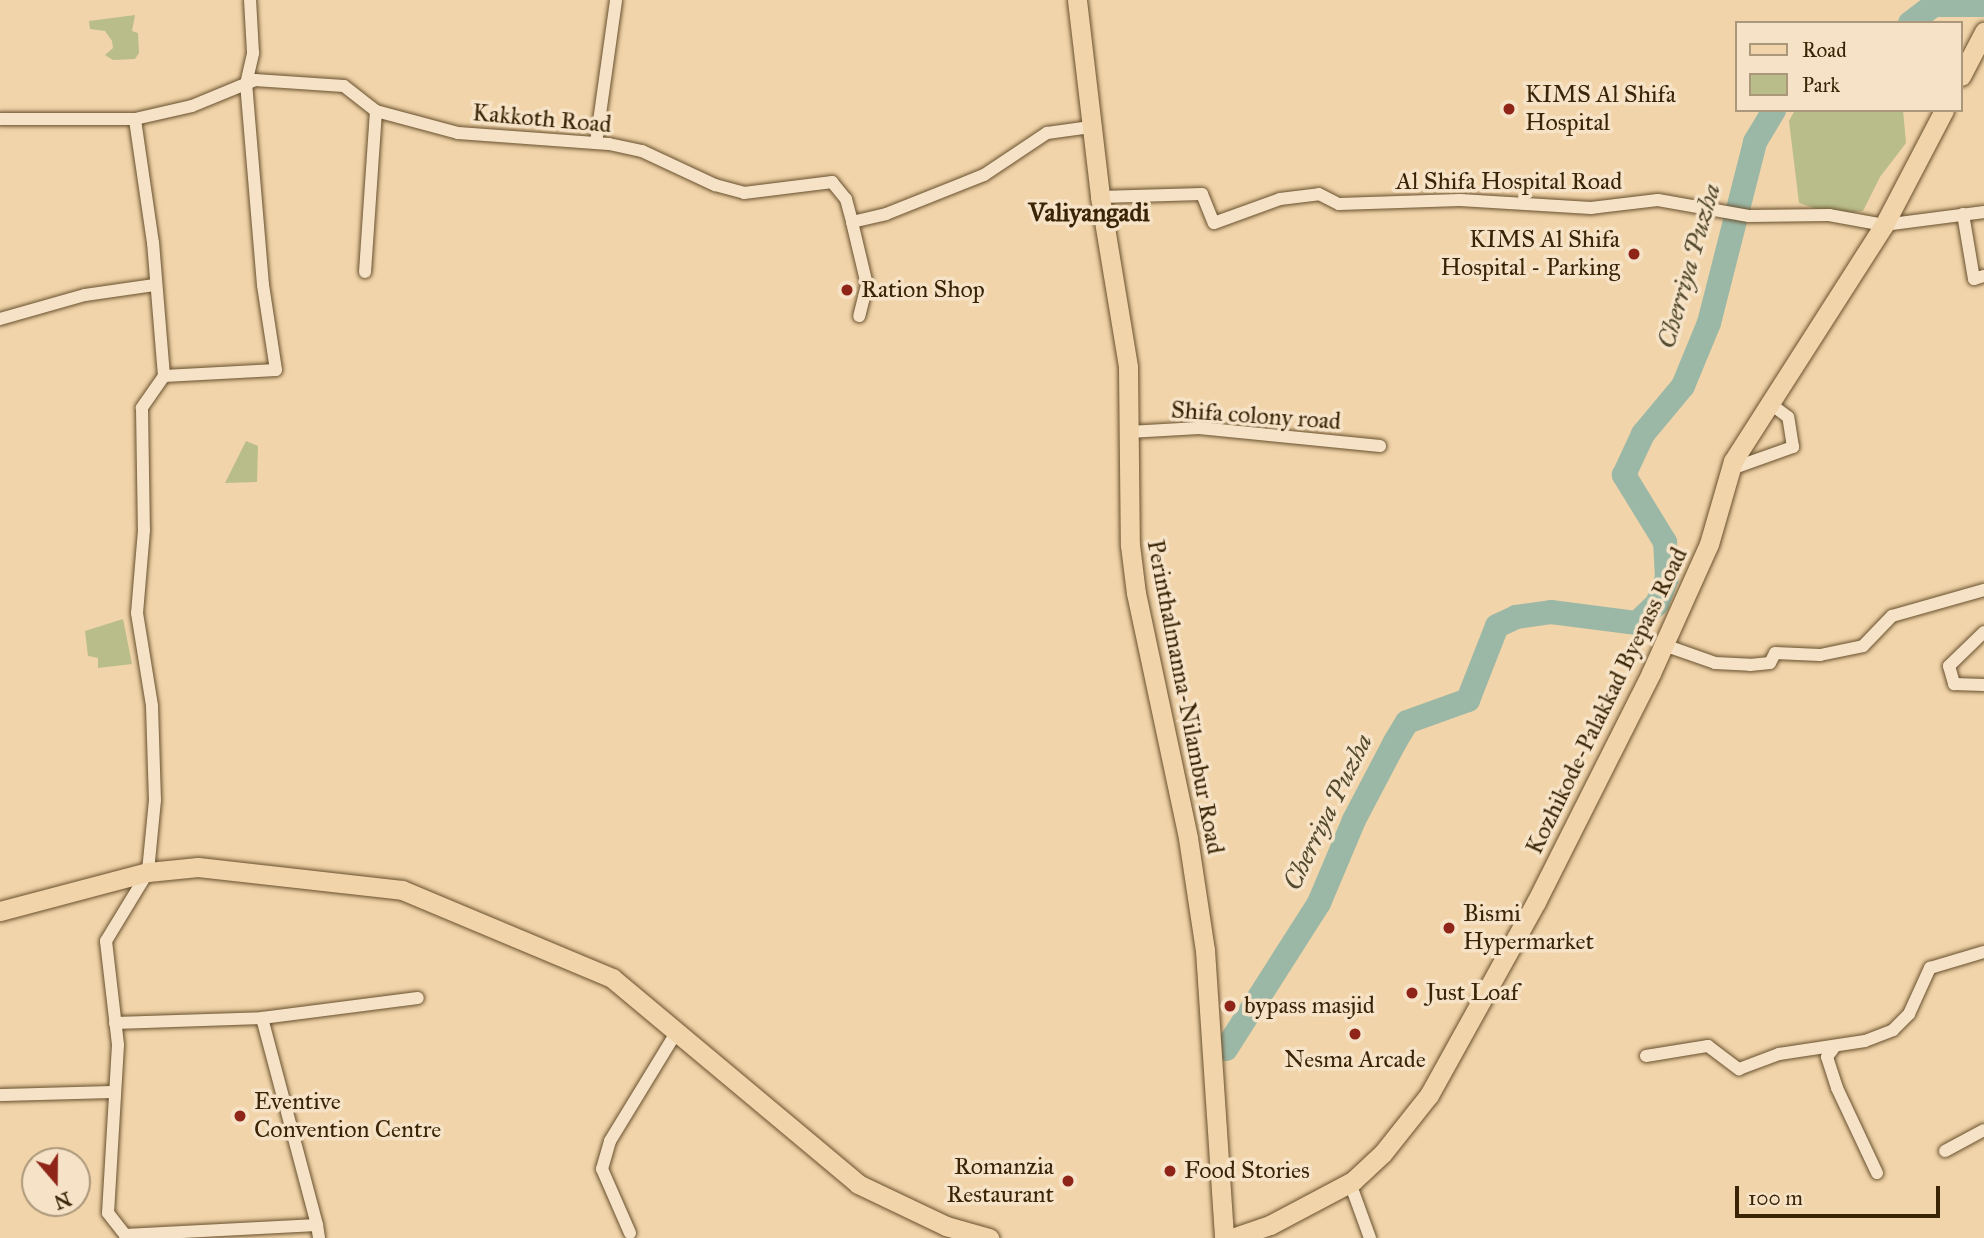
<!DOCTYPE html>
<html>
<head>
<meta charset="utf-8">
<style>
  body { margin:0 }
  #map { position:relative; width:1984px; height:1238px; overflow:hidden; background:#f1d4a9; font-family:"IM FELL Great Primer",serif }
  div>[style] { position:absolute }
  .green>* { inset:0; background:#b9bd89 }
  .river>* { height:24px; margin:-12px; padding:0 12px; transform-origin:12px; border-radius:12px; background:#9bb8a7 }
  .roads { filter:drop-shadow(0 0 2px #68502e) drop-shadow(0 0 2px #68502e) }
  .minor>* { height:12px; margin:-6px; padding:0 6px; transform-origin:6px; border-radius:6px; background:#f6e3c7 }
  .primary>* { height:19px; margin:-9.5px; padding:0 9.5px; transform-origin:9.5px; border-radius:9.5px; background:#f1d4a9 }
  .trunk>* { height:19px; margin:-9.5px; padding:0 9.5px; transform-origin:9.5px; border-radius:9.5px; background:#f1d4a9 }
  .dots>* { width:19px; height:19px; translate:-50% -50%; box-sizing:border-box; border:4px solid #f6e3c7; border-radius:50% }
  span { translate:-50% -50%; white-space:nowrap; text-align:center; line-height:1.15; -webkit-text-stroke:7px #f6e3c7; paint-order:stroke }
  .poi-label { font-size:24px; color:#3a2405 }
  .left { translate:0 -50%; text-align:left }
  .right { translate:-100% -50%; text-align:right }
  .street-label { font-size:24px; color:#3a2405 }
  .neighbourhood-label { font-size:26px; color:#3a2405; font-weight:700 }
  .water-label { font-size:26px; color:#52492e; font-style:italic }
  .legend { position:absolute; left:1735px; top:21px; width:228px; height:91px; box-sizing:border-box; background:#f6e3c7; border:2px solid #ab9779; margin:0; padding:9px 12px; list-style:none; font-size:21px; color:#3a2405 }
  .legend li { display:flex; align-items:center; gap:14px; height:35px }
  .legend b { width:35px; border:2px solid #ab9779 }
  .north { position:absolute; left:21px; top:1147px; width:70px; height:70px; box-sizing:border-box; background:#f6e3c7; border:2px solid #ab9779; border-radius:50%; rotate:160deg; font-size:19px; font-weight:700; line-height:28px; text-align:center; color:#3a2405 }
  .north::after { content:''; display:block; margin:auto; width:24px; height:32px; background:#8f2418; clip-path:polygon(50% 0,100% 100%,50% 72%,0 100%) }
  .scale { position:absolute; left:1735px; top:1186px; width:205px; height:32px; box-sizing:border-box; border:4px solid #3a2405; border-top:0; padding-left:9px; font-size:21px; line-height:24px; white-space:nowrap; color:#3a2405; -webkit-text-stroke:5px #f6e3c7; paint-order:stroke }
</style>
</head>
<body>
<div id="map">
  <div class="green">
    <i style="clip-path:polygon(135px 15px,132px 31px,138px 33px,139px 53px,135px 59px,113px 60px,105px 55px,113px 48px,112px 41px,105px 31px,90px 29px,89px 21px)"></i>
    <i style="clip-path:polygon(1795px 110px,1903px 110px,1906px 143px,1880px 177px,1863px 211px,1835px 215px,1799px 203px,1789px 121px)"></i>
    <i style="clip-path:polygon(246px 441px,258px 446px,257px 482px,225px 483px)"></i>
    <i style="clip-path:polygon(123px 619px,132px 664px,98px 668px,98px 658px,88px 656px,85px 631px)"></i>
  </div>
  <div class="river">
    <i style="left:1910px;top:23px;width:30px;rotate:-37deg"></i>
    <i style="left:1934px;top:5px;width:50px"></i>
    <i style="left:1226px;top:1049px;width:173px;rotate:-57.5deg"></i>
    <i style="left:1319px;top:903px;width:90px;rotate:-67.1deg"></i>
    <i style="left:1354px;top:820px;width:88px;rotate:-62.3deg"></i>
    <i style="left:1395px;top:742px;width:23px;rotate:-59deg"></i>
    <i style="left:1407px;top:722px;width:65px;rotate:-19.8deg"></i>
    <i style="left:1468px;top:700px;width:79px;rotate:-68.6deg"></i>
    <i style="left:1497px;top:626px;width:21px;rotate:-25deg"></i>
    <i style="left:1516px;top:617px;width:35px;rotate:-8deg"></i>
    <i style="left:1551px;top:612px;width:87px;rotate:7.3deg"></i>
    <i style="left:1637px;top:623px;width:28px;rotate:-44deg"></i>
    <i style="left:1657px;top:604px;width:28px;rotate:-69deg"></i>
    <i style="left:1667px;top:578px;width:36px;rotate:-93deg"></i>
    <i style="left:1665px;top:542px;width:79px;rotate:-121.5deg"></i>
    <i style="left:1624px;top:475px;width:45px;rotate:-65.1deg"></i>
    <i style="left:1643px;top:434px;width:62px;rotate:-50.2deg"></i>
    <i style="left:1683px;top:386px;width:68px;rotate:-67.6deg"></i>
    <i style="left:1709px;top:323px;width:187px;rotate:-75.7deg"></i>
    <i style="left:1755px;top:142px;width:37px;rotate:-59deg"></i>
  </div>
  <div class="roads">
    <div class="minor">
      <i style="left:0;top:119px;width:135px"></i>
      <i style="left:596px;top:143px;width:144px;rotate:-82deg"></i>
      <i style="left:1100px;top:197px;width:102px;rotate:-1.7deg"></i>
      <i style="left:1202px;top:194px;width:31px;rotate:68deg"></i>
      <i style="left:1214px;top:223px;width:70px;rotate:-20deg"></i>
      <i style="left:1280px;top:199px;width:39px;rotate:-7deg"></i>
      <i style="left:1319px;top:194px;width:22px;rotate:27deg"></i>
      <i style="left:1339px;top:204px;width:121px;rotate:-1.9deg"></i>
      <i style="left:1460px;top:200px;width:131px;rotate:3.5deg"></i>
      <i style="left:1591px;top:208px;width:67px;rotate:-6.8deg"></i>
      <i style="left:1658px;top:200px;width:92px;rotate:10deg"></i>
      <i style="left:1749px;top:216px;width:80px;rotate:-0.7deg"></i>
      <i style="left:1829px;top:215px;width:56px;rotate:10.3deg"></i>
      <i style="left:1884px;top:225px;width:101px;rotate:-7.4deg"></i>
      <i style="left:1963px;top:214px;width:66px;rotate:80.4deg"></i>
      <i style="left:1974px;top:279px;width:10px;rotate:-17deg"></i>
      <i style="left:852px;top:222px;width:65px;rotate:76.6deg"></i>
      <i style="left:867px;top:285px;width:32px;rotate:104deg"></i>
      <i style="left:365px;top:272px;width:161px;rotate:-86.1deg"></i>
      <i style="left:0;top:319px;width:88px;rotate:-15.8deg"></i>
      <i style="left:85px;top:295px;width:70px;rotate:-8.2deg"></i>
      <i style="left:164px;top:376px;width:133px;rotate:-94.7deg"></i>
      <i style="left:153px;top:243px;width:125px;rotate:-98.3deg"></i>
      <i style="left:135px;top:119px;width:58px;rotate:-12.8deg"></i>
      <i style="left:192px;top:106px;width:68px;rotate:-22.4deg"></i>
      <i style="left:255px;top:80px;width:89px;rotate:3.9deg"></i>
      <i style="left:344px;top:86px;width:41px;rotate:38deg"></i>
      <i style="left:376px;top:111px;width:85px;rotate:15deg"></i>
      <i style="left:458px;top:133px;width:151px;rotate:4.2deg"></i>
      <i style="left:609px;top:144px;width:34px;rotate:12deg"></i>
      <i style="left:642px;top:151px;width:81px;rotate:25deg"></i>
      <i style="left:715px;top:185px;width:30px;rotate:15deg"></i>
      <i style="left:744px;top:193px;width:89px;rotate:-7.1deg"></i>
      <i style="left:832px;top:182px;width:22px;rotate:51deg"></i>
      <i style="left:846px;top:199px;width:24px;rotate:75deg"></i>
      <i style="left:852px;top:222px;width:35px;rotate:-13deg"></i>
      <i style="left:886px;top:214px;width:105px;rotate:-21.7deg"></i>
      <i style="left:984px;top:175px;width:76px;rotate:-33.7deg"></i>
      <i style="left:1047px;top:133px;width:44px;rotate:-7.8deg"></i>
      <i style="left:164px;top:376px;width:39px;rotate:125deg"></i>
      <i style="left:142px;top:408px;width:122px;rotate:89.1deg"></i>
      <i style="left:144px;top:530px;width:83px;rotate:94.8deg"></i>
      <i style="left:137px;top:613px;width:94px;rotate:80.8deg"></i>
      <i style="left:152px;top:706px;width:94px;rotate:88.2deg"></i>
      <i style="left:155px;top:800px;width:72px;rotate:95.6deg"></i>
      <i style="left:148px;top:872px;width:81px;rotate:121.3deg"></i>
      <i style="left:106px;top:941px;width:105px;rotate:83.4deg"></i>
      <i style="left:118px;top:1045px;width:168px;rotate:93.4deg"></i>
      <i style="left:108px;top:1213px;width:28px;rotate:52deg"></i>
      <i style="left:125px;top:1235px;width:192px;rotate:-3deg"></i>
      <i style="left:317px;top:1225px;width:13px;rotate:81deg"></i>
      <i style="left:164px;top:376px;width:112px;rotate:-3.1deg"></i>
      <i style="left:276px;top:370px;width:86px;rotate:-98.7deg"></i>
      <i style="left:263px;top:285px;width:202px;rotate:-94.8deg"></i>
      <i style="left:246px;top:84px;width:32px;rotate:-77deg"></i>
      <i style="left:253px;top:53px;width:53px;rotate:-93.2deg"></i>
      <i style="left:1129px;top:432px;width:70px;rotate:-3.3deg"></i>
      <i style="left:1199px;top:428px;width:182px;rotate:5.7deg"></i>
      <i style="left:1731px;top:469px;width:66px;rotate:-19.5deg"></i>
      <i style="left:1793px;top:447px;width:30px;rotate:-99deg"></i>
      <i style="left:1788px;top:417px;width:25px;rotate:-143deg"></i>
      <i style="left:1984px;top:632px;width:49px;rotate:135.8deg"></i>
      <i style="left:1949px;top:666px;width:19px;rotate:74deg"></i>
      <i style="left:1954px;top:684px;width:30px;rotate:2deg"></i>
      <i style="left:1664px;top:645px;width:54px;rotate:19.4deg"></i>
      <i style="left:1715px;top:663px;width:35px;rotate:3deg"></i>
      <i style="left:1750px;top:665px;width:20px;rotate:-6deg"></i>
      <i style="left:1770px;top:663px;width:11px;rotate:-63deg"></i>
      <i style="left:1775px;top:653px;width:45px;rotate:2.5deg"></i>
      <i style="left:1820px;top:655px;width:44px;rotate:-11.8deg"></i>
      <i style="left:1863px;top:646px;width:42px;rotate:-46deg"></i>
      <i style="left:1892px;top:616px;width:96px;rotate:-15.8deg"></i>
      <i style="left:262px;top:1018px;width:214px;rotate:75.1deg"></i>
      <i style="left:115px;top:1023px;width:147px;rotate:-1.9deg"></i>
      <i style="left:262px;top:1018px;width:157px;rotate:-7.3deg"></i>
      <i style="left:1833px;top:1049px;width:10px;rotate:127deg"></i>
      <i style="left:1827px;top:1057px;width:33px;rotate:72deg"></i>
      <i style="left:1837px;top:1088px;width:94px;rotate:64.8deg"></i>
      <i style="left:1646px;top:1056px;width:63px;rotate:-9.2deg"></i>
      <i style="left:1708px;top:1046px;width:39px;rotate:37deg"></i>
      <i style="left:1739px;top:1069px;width:43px;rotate:-20.6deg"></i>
      <i style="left:1779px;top:1054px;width:87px;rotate:-8.6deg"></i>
      <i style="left:1865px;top:1041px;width:30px;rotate:-21deg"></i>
      <i style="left:1893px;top:1030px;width:23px;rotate:-45deg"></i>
      <i style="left:1909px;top:1014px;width:51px;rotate:-65.5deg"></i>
      <i style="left:1930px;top:968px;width:56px;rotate:-16.5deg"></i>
      <i style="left:0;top:1095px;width:115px;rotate:-1.5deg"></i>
      <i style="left:1945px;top:1151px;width:44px;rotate:-28.3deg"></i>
      <i style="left:1350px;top:1183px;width:59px;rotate:70deg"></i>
      <i style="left:630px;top:1233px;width:70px;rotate:-113.6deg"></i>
      <i style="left:602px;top:1169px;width:29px;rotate:-74deg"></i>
      <i style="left:610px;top:1141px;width:127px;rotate:-58.6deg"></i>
    </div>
    <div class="primary">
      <i style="left:1077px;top:0;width:198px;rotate:83.3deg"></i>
      <i style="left:1100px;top:197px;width:172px;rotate:80.6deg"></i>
      <i style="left:1128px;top:367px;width:178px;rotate:89.4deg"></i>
      <i style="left:1130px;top:545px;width:48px;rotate:82.9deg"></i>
      <i style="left:1136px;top:593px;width:250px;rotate:78deg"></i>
      <i style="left:1188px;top:838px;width:113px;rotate:81.4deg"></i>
      <i style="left:1205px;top:950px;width:289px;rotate:86.2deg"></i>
    </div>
    <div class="trunk">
      <i style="left:1961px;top:76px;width:50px;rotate:-62.4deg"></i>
      <i style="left:0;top:911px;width:153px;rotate:-14.8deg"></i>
      <i style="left:148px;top:872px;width:50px;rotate:-5.7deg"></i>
      <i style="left:198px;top:867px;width:205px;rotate:6.4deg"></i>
      <i style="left:402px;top:890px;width:228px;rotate:22.7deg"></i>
      <i style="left:612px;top:978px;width:321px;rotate:39.9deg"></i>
      <i style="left:858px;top:1184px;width:98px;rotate:25.5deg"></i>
      <i style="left:946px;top:1226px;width:45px;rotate:15.6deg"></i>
      <i style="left:1232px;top:1238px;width:40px;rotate:-18.9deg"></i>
      <i style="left:1270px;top:1225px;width:94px;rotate:-27.9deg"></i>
      <i style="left:1353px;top:1181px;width:41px;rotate:-43deg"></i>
      <i style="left:1383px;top:1153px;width:74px;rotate:-51.6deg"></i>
      <i style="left:1429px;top:1095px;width:221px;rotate:-61deg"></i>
      <i style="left:1536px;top:902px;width:256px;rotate:-63.3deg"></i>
      <i style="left:1651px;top:673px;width:141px;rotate:-65.8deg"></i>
      <i style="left:1709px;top:544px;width:86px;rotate:-73.9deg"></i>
      <i style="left:1733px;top:461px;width:280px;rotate:-57.4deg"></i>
      <i style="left:1884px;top:225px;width:130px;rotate:-62.4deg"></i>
    </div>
  </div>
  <div class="dots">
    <i style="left:1509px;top:109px;background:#8f2418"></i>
    <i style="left:1634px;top:254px;background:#8f2418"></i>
    <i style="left:847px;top:290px;background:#8f2418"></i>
    <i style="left:1449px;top:928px;background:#8f2418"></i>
    <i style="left:1412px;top:993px;background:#8f2418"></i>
    <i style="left:1230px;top:1006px;background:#8f2418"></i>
    <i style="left:1355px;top:1034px;background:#8f2418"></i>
    <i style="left:240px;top:1116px;background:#8f2418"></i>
    <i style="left:1170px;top:1171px;background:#8f2418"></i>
    <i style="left:1068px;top:1181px;background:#8f2418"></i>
  </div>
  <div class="poi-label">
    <span class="left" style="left:1525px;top:109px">KIMS Al Shifa<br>Hospital</span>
    <span class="right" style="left:1620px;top:254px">KIMS Al Shifa<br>Hospital - Parking</span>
    <span class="left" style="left:861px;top:290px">Ration Shop</span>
    <span class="left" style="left:1463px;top:928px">Bismi<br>Hypermarket</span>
    <span class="left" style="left:1426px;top:993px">Just Loaf</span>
    <span class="left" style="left:1244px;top:1006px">bypass masjid</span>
    <span style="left:1355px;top:1060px">Nesma Arcade</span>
    <span class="left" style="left:254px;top:1116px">Eventive<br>Convention Centre</span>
    <span class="right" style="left:1054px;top:1181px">Romanzia<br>Restaurant</span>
    <span class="left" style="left:1184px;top:1171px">Food Stories</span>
  </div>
  <div class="street-label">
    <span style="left:542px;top:119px;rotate:5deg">Kakkoth Road</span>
    <span style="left:1509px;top:182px">Al Shifa Hospital Road</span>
    <span style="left:1256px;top:416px;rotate:4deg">Shifa colony road</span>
    <span style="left:1185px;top:697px;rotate:79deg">Perinthalmanna-Nilambur Road</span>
    <span style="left:1607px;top:701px;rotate:-64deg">Kozhikode-Palakkad Byepass Road</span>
  </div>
  <div class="neighbourhood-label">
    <span style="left:1089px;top:213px">Valiyangadi</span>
  </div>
  <div class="water-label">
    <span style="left:1689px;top:266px;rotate:-74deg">Cherriya Puzha</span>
    <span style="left:1328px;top:812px;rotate:-64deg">Cherriya Puzha</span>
  </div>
  <ul class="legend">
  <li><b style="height:9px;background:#f1d4a9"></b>Road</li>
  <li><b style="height:19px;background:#b9bd89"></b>Park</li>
  </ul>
  <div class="north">N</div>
  <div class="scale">100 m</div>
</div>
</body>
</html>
